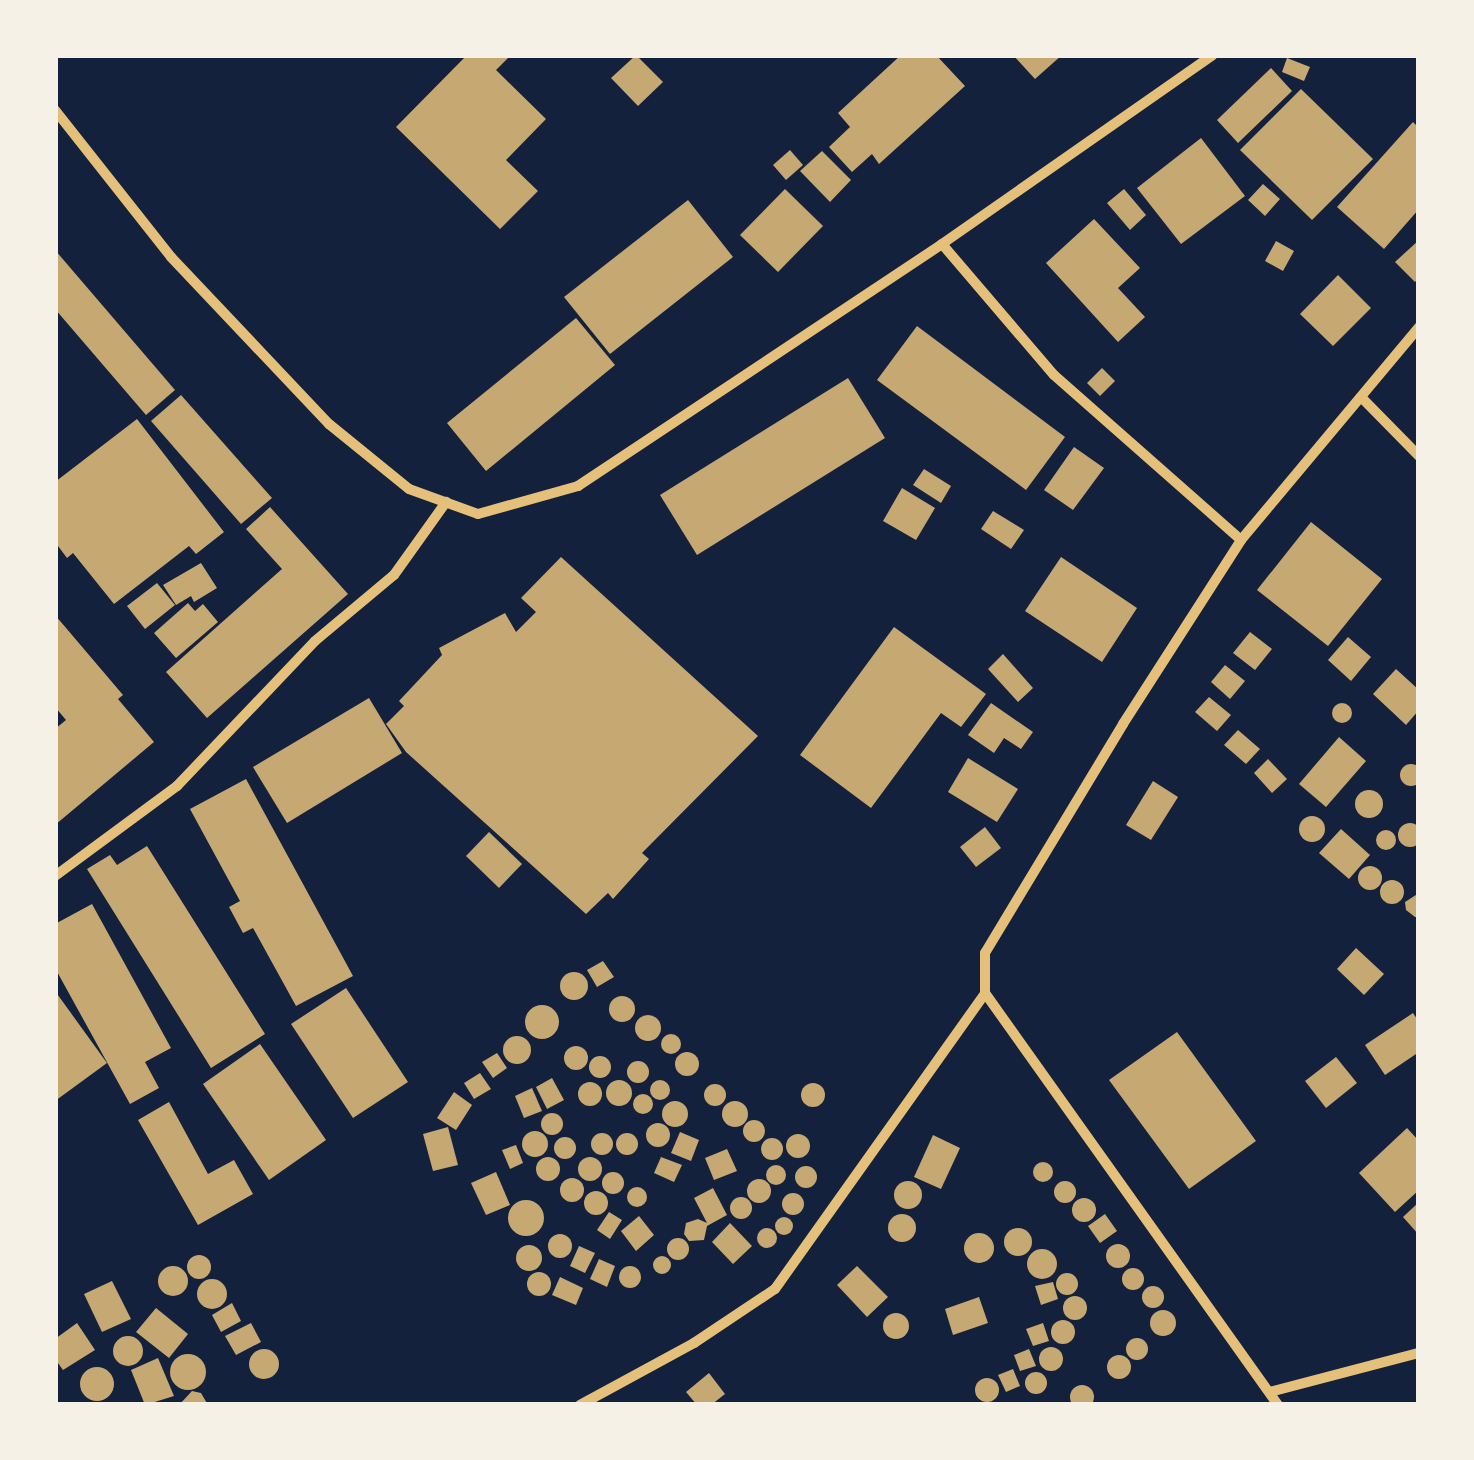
<!DOCTYPE html>
<html>
<head>
<meta charset="utf-8">
<style>
  body { margin:0 }
  #map { position:relative; width:1474px; height:1460px; overflow:hidden; background:#14213d; font-family:"Noto Sans",sans-serif }
  div>[style] { position:absolute }
  .building>* { inset:0; background:#c6a872 }
  .round { border-radius:50% }
  .minor>* { height:10px; margin:-5px; padding:0 5px; transform-origin:5px; border-radius:5px; background:#e5c07b }
  span { translate:-50% -50%; white-space:nowrap; text-align:center; line-height:1.15; -webkit-text-stroke:8px #f6f1e7; paint-order:stroke }
  .frame { position:absolute; inset:0; border:58px solid #f6f1e7; pointer-events:none }
</style>
</head>
<body>
<div id="map">
  <div class="building">
    <i style="clip-path:polygon(467px 55px,511px 55px,496px 70px,546px 119px,506px 160px,538px 191px,500px 229px,396px 127px)"></i>
    <i style="clip-path:polygon(636px 55px,663px 82px,638px 106px,611px 78px)"></i>
    <i style="clip-path:polygon(901px 55px,936px 55px,965px 86px,879px 164px,872px 154px,852px 172px,829px 147px,850px 127px,838px 113px)"></i>
    <i style="clip-path:polygon(1013px 55px,1062px 55px,1035px 79px)"></i>
    <i style="clip-path:polygon(1287px 58px,1310px 67px,1304px 81px,1282px 72px)"></i>
    <i style="clip-path:polygon(1271px 68px,1292px 91px,1238px 143px,1217px 120px)"></i>
    <i style="clip-path:polygon(1301px 89px,1373px 159px,1312px 220px,1240px 150px)"></i>
    <i style="clip-path:polygon(1413px 122px,1419px 128px,1419px 209px,1384px 249px,1337px 207px)"></i>
    <i style="clip-path:polygon(1201px 138px,1245px 196px,1181px 244px,1137px 188px)"></i>
    <i style="clip-path:polygon(790px 150px,803px 165px,786px 180px,773px 165px)"></i>
    <i style="clip-path:polygon(822px 151px,851px 180px,830px 202px,800px 171px)"></i>
    <i style="clip-path:polygon(1263px 184px,1280px 199px,1265px 216px,1248px 200px)"></i>
    <i style="clip-path:polygon(785px 189px,823px 226px,778px 272px,740px 235px)"></i>
    <i style="clip-path:polygon(1124px 189px,1146px 215px,1130px 230px,1107px 203px)"></i>
    <i style="clip-path:polygon(688px 200px,733px 257px,610px 354px,564px 297px)"></i>
    <i style="clip-path:polygon(1094px 219px,1140px 268px,1118px 288px,1145px 317px,1118px 342px,1046px 263px)"></i>
    <i style="clip-path:polygon(1419px 240px,1419px 277px,1415px 282px,1395px 262px)"></i>
    <i style="clip-path:polygon(1276px 241px,1294px 251px,1283px 271px,1265px 261px)"></i>
    <i style="clip-path:polygon(55px 250px,175px 390px,146px 415px,55px 309px)"></i>
    <i style="clip-path:polygon(1338px 275px,1371px 308px,1333px 346px,1300px 314px)"></i>
    <i style="clip-path:polygon(576px 318px,615px 365px,486px 471px,447px 423px)"></i>
    <i style="clip-path:polygon(917px 326px,1065px 437px,1026px 490px,877px 380px)"></i>
    <i style="clip-path:polygon(1102px 368px,1115px 381px,1100px 396px,1087px 383px)"></i>
    <i style="clip-path:polygon(848px 378px,885px 438px,697px 555px,660px 495px)"></i>
    <i style="clip-path:polygon(181px 395px,272px 498px,241px 524px,151px 421px)"></i>
    <i style="clip-path:polygon(137px 419px,224px 532px,196px 554px,189px 546px,114px 604px,73px 553px,67px 558px,55px 542px,55px 482px)"></i>
    <i style="clip-path:polygon(1074px 447px,1104px 468px,1073px 510px,1044px 490px)"></i>
    <i style="clip-path:polygon(924px 469px,951px 486px,941px 503px,913px 485px)"></i>
    <i style="clip-path:polygon(902px 488px,935px 508px,916px 540px,883px 521px)"></i>
    <i style="clip-path:polygon(270px 507px,348px 594px,207px 718px,166px 672px,282px 569px,246px 529px)"></i>
    <i style="clip-path:polygon(993px 511px,1024px 530px,1011px 549px,981px 529px)"></i>
    <i style="clip-path:polygon(1311px 522px,1382px 579px,1328px 646px,1257px 590px)"></i>
    <i style="clip-path:polygon(561px 557px,758px 736px,642px 853px,649px 859px,613px 899px,608px 893px,586px 914px,406px 752px,386px 724px,404px 706px,399px 701px,442px 655px,439px 648px,505px 613px,516px 632px,536px 612px,521px 598px)"></i>
    <i style="clip-path:polygon(1061px 557px,1137px 608px,1102px 662px,1025px 611px)"></i>
    <i style="clip-path:polygon(201px 563px,217px 588px,194px 602px,191px 596px,176px 605px,163px 585px)"></i>
    <i style="clip-path:polygon(157px 583px,175px 605px,145px 629px,127px 606px)"></i>
    <i style="clip-path:polygon(188px 603px,195px 611px,203px 604px,218px 622px,176px 658px,154px 633px)"></i>
    <i style="clip-path:polygon(55px 615px,123px 695px,118px 699px,154px 742px,55px 825px,55px 729px,66px 720px,55px 707px)"></i>
    <i style="clip-path:polygon(894px 627px,986px 694px,961px 727px,941px 713px,871px 808px,800px 755px)"></i>
    <i style="clip-path:polygon(1250px 632px,1272px 649px,1255px 670px,1233px 653px)"></i>
    <i style="clip-path:polygon(1348px 637px,1371px 657px,1351px 681px,1328px 660px)"></i>
    <i style="clip-path:polygon(1003px 654px,1033px 688px,1018px 702px,988px 669px)"></i>
    <i style="clip-path:polygon(1225px 665px,1245px 681px,1230px 699px,1211px 682px)"></i>
    <i style="clip-path:polygon(1396px 669px,1419px 690px,1419px 710px,1406px 725px,1373px 694px)"></i>
    <i style="clip-path:polygon(1209px 697px,1231px 715px,1217px 731px,1195px 712px)"></i>
    <i style="clip-path:polygon(369px 698px,402px 753px,287px 823px,253px 767px)"></i>
    <i style="clip-path:polygon(991px 703px,1033px 732px,1021px 749px,1004px 738px,994px 753px,968px 735px)"></i>
    <i class="round" style="left:1332px;top:703px;width:20px;height:20px"></i>
    <i style="clip-path:polygon(1238px 730px,1260px 749px,1246px 764px,1224px 745px)"></i>
    <i style="clip-path:polygon(1339px 737px,1366px 761px,1326px 807px,1299px 784px)"></i>
    <i style="clip-path:polygon(968px 758px,1018px 789px,997px 822px,948px 792px)"></i>
    <i style="clip-path:polygon(1268px 759px,1287px 779px,1272px 793px,1254px 773px)"></i>
    <i class="round" style="left:1400px;top:764px;width:22px;height:22px"></i>
    <i style="clip-path:polygon(246px 779px,353px 976px,296px 1006px,253px 928px,243px 933px,229px 907px,240px 901px,190px 809px)"></i>
    <i style="clip-path:polygon(1153px 781px,1178px 797px,1151px 840px,1126px 825px)"></i>
    <i class="round" style="left:1355px;top:790px;width:28px;height:28px"></i>
    <i class="round" style="left:1299px;top:816px;width:26px;height:26px"></i>
    <i class="round" style="left:1398px;top:823px;width:24px;height:24px"></i>
    <i style="clip-path:polygon(985px 827px,1001px 848px,976px 867px,960px 847px)"></i>
    <i style="clip-path:polygon(1341px 829px,1370px 855px,1349px 879px,1319px 853px)"></i>
    <i class="round" style="left:1376px;top:830px;width:20px;height:20px"></i>
    <i style="clip-path:polygon(489px 832px,522px 864px,499px 888px,466px 856px)"></i>
    <i style="clip-path:polygon(147px 846px,265px 1034px,211px 1068px,87px 869px,110px 855px,117px 865px)"></i>
    <i class="round" style="left:1358px;top:866px;width:24px;height:24px"></i>
    <i class="round" style="left:1380px;top:880px;width:24px;height:24px"></i>
    <i style="clip-path:polygon(1419px 893px,1419px 917px,1415px 917px,1406px 910px,1405px 902px)"></i>
    <i style="clip-path:polygon(92px 904px,171px 1048px,145px 1062px,159px 1088px,130px 1104px,55px 968px,55px 924px)"></i>
    <i style="clip-path:polygon(1356px 948px,1384px 974px,1364px 995px,1337px 969px)"></i>
    <i style="clip-path:polygon(603px 961px,614px 977px,597px 987px,587px 970px)"></i>
    <i class="round" style="left:560px;top:972px;width:28px;height:28px"></i>
    <i style="clip-path:polygon(346px 988px,408px 1082px,353px 1118px,291px 1024px)"></i>
    <i style="clip-path:polygon(55px 991px,107px 1063px,55px 1101px)"></i>
    <i class="round" style="left:609px;top:996px;width:26px;height:26px"></i>
    <i class="round" style="left:525px;top:1005px;width:34px;height:34px"></i>
    <i style="clip-path:polygon(1413px 1013px,1419px 1022px,1419px 1052px,1385px 1075px,1365px 1045px)"></i>
    <i class="round" style="left:635px;top:1015px;width:26px;height:26px"></i>
    <i style="clip-path:polygon(1177px 1032px,1256px 1141px,1189px 1189px,1109px 1080px)"></i>
    <i class="round" style="left:661px;top:1034px;width:20px;height:20px"></i>
    <i class="round" style="left:503px;top:1036px;width:28px;height:28px"></i>
    <i style="clip-path:polygon(260px 1044px,326px 1140px,269px 1180px,203px 1084px)"></i>
    <i class="round" style="left:564px;top:1046px;width:24px;height:24px"></i>
    <i class="round" style="left:675px;top:1052px;width:24px;height:24px"></i>
    <i style="clip-path:polygon(497px 1053px,507px 1068px,493px 1078px,482px 1062px)"></i>
    <i class="round" style="left:589px;top:1056px;width:22px;height:22px"></i>
    <i style="clip-path:polygon(1336px 1057px,1357px 1083px,1326px 1108px,1305px 1081px)"></i>
    <i class="round" style="left:627px;top:1061px;width:22px;height:22px"></i>
    <i style="clip-path:polygon(480px 1073px,491px 1089px,474px 1099px,464px 1083px)"></i>
    <i style="clip-path:polygon(552px 1078px,564px 1100px,547px 1109px,536px 1087px)"></i>
    <i class="round" style="left:606px;top:1080px;width:26px;height:26px"></i>
    <i class="round" style="left:650px;top:1080px;width:20px;height:20px"></i>
    <i class="round" style="left:578px;top:1082px;width:24px;height:24px"></i>
    <i class="round" style="left:801px;top:1083px;width:24px;height:24px"></i>
    <i class="round" style="left:704px;top:1084px;width:22px;height:22px"></i>
    <i style="clip-path:polygon(532px 1088px,542px 1111px,524px 1118px,515px 1096px)"></i>
    <i style="clip-path:polygon(454px 1092px,472px 1105px,456px 1130px,437px 1118px)"></i>
    <i class="round" style="left:633px;top:1094px;width:20px;height:20px"></i>
    <i class="round" style="left:662px;top:1101px;width:26px;height:26px"></i>
    <i class="round" style="left:722px;top:1101px;width:26px;height:26px"></i>
    <i style="clip-path:polygon(169px 1102px,208px 1174px,234px 1160px,253px 1194px,198px 1225px,138px 1120px)"></i>
    <i class="round" style="left:541px;top:1113px;width:22px;height:22px"></i>
    <i class="round" style="left:743px;top:1120px;width:22px;height:22px"></i>
    <i class="round" style="left:646px;top:1123px;width:24px;height:24px"></i>
    <i style="clip-path:polygon(448px 1127px,458px 1165px,433px 1171px,423px 1134px)"></i>
    <i style="clip-path:polygon(1407px 1128px,1419px 1141px,1419px 1190px,1395px 1212px,1359px 1173px)"></i>
    <i class="round" style="left:522px;top:1131px;width:26px;height:26px"></i>
    <i style="clip-path:polygon(680px 1132px,699px 1140px,691px 1161px,671px 1153px)"></i>
    <i class="round" style="left:591px;top:1133px;width:22px;height:22px"></i>
    <i class="round" style="left:616px;top:1133px;width:22px;height:22px"></i>
    <i class="round" style="left:786px;top:1134px;width:24px;height:24px"></i>
    <i style="clip-path:polygon(933px 1135px,960px 1148px,941px 1189px,914px 1177px)"></i>
    <i class="round" style="left:554px;top:1137px;width:22px;height:22px"></i>
    <i class="round" style="left:761px;top:1138px;width:22px;height:22px"></i>
    <i style="clip-path:polygon(516px 1145px,523px 1163px,510px 1169px,502px 1150px)"></i>
    <i style="clip-path:polygon(727px 1149px,737px 1171px,714px 1180px,705px 1158px)"></i>
    <i style="clip-path:polygon(661px 1157px,682px 1165px,674px 1182px,654px 1173px)"></i>
    <i class="round" style="left:578px;top:1157px;width:24px;height:24px"></i>
    <i class="round" style="left:536px;top:1157px;width:24px;height:24px"></i>
    <i class="round" style="left:1033px;top:1162px;width:20px;height:20px"></i>
    <i class="round" style="left:766px;top:1165px;width:20px;height:20px"></i>
    <i class="round" style="left:795px;top:1166px;width:22px;height:22px"></i>
    <i style="clip-path:polygon(496px 1172px,510px 1205px,486px 1215px,471px 1183px)"></i>
    <i class="round" style="left:602px;top:1172px;width:22px;height:22px"></i>
    <i class="round" style="left:560px;top:1178px;width:24px;height:24px"></i>
    <i class="round" style="left:747px;top:1179px;width:24px;height:24px"></i>
    <i class="round" style="left:1054px;top:1181px;width:22px;height:22px"></i>
    <i class="round" style="left:894px;top:1181px;width:28px;height:28px"></i>
    <i class="round" style="left:627px;top:1187px;width:20px;height:20px"></i>
    <i style="clip-path:polygon(713px 1188px,727px 1215px,707px 1226px,704px 1240px,689px 1241px,684px 1234px,686px 1223px,698px 1219px,707px 1223px,694px 1198px)"></i>
    <i class="round" style="left:584px;top:1191px;width:24px;height:24px"></i>
    <i class="round" style="left:782px;top:1193px;width:22px;height:22px"></i>
    <i class="round" style="left:730px;top:1197px;width:22px;height:22px"></i>
    <i class="round" style="left:1072px;top:1198px;width:24px;height:24px"></i>
    <i class="round" style="left:508px;top:1200px;width:36px;height:36px"></i>
    <i style="clip-path:polygon(1419px 1202px,1419px 1235px,1403px 1217px)"></i>
    <i style="clip-path:polygon(609px 1212px,622px 1220px,610px 1239px,597px 1230px)"></i>
    <i style="clip-path:polygon(1105px 1214px,1117px 1231px,1100px 1243px,1088px 1226px)"></i>
    <i class="round" style="left:888px;top:1214px;width:28px;height:28px"></i>
    <i style="clip-path:polygon(639px 1216px,654px 1235px,636px 1251px,621px 1231px)"></i>
    <i class="round" style="left:775px;top:1217px;width:18px;height:18px"></i>
    <i style="clip-path:polygon(730px 1223px,752px 1246px,733px 1264px,712px 1242px)"></i>
    <i class="round" style="left:757px;top:1228px;width:20px;height:20px"></i>
    <i class="round" style="left:1004px;top:1228px;width:28px;height:28px"></i>
    <i class="round" style="left:964px;top:1233px;width:30px;height:30px"></i>
    <i class="round" style="left:548px;top:1234px;width:24px;height:24px"></i>
    <i class="round" style="left:667px;top:1238px;width:22px;height:22px"></i>
    <i class="round" style="left:1106px;top:1244px;width:24px;height:24px"></i>
    <i class="round" style="left:516px;top:1245px;width:26px;height:26px"></i>
    <i style="clip-path:polygon(579px 1246px,595px 1253px,585px 1273px,570px 1266px)"></i>
    <i class="round" style="left:1027px;top:1249px;width:30px;height:30px"></i>
    <i class="round" style="left:187px;top:1255px;width:24px;height:24px"></i>
    <i class="round" style="left:653px;top:1256px;width:18px;height:18px"></i>
    <i style="clip-path:polygon(599px 1259px,615px 1266px,607px 1287px,590px 1279px)"></i>
    <i class="round" style="left:619px;top:1266px;width:22px;height:22px"></i>
    <i style="clip-path:polygon(857px 1266px,888px 1297px,867px 1317px,837px 1285px)"></i>
    <i class="round" style="left:158px;top:1266px;width:30px;height:30px"></i>
    <i class="round" style="left:1122px;top:1268px;width:22px;height:22px"></i>
    <i class="round" style="left:527px;top:1272px;width:24px;height:24px"></i>
    <i class="round" style="left:1056px;top:1273px;width:22px;height:22px"></i>
    <i style="clip-path:polygon(560px 1277px,583px 1288px,576px 1305px,552px 1295px)"></i>
    <i class="round" style="left:197px;top:1279px;width:30px;height:30px"></i>
    <i style="clip-path:polygon(112px 1281px,131px 1319px,102px 1332px,84px 1294px)"></i>
    <i style="clip-path:polygon(1053px 1282px,1058px 1299px,1041px 1305px,1035px 1286px)"></i>
    <i class="round" style="left:1142px;top:1286px;width:22px;height:22px"></i>
    <i class="round" style="left:1063px;top:1296px;width:24px;height:24px"></i>
    <i style="clip-path:polygon(979px 1297px,988px 1323px,953px 1335px,945px 1309px)"></i>
    <i style="clip-path:polygon(232px 1303px,241px 1321px,221px 1332px,212px 1315px)"></i>
    <i style="clip-path:polygon(156px 1308px,188px 1334px,169px 1358px,136px 1332px)"></i>
    <i class="round" style="left:1150px;top:1310px;width:26px;height:26px"></i>
    <i class="round" style="left:883px;top:1313px;width:26px;height:26px"></i>
    <i class="round" style="left:1051px;top:1320px;width:24px;height:24px"></i>
    <i style="clip-path:polygon(77px 1323px,95px 1350px,63px 1370px,55px 1359px,55px 1339px)"></i>
    <i style="clip-path:polygon(251px 1323px,261px 1342px,236px 1355px,225px 1336px)"></i>
    <i style="clip-path:polygon(1043px 1323px,1049px 1341px,1033px 1346px,1026px 1329px)"></i>
    <i class="round" style="left:113px;top:1336px;width:30px;height:30px"></i>
    <i class="round" style="left:1126px;top:1338px;width:22px;height:22px"></i>
    <i class="round" style="left:1039px;top:1347px;width:24px;height:24px"></i>
    <i style="clip-path:polygon(1029px 1349px,1036px 1366px,1020px 1371px,1014px 1355px)"></i>
    <i class="round" style="left:249px;top:1349px;width:30px;height:30px"></i>
    <i class="round" style="left:170px;top:1354px;width:36px;height:36px"></i>
    <i class="round" style="left:1107px;top:1355px;width:24px;height:24px"></i>
    <i style="clip-path:polygon(158px 1358px,174px 1396px,145px 1405px,131px 1370px)"></i>
    <i class="round" style="left:80px;top:1367px;width:34px;height:34px"></i>
    <i style="clip-path:polygon(1013px 1369px,1020px 1386px,1006px 1392px,998px 1375px)"></i>
    <i class="round" style="left:1025px;top:1372px;width:22px;height:22px"></i>
    <i style="clip-path:polygon(709px 1373px,725px 1394px,711px 1405px,697px 1405px,686px 1392px)"></i>
    <i class="round" style="left:975px;top:1378px;width:24px;height:24px"></i>
    <i class="round" style="left:1070px;top:1385px;width:24px;height:24px"></i>
    <i style="clip-path:polygon(192px 1391px,201px 1393px,208px 1405px,179px 1405px)"></i>
  </div>
  <div class="minor">
    <i style="left:55px;top:110px;width:187px;rotate:51.7deg"></i>
    <i style="left:171px;top:257px;width:230px;rotate:46.6deg"></i>
    <i style="left:329px;top:424px;width:103px;rotate:39.1deg"></i>
    <i style="left:409px;top:489px;width:73px;rotate:19.9deg"></i>
    <i style="left:478px;top:514px;width:104px;rotate:-15.6deg"></i>
    <i style="left:578px;top:486px;width:437px;rotate:-33.6deg"></i>
    <i style="left:942px;top:244px;width:330px;rotate:-34.9deg"></i>
    <i style="left:942px;top:244px;width:172px;rotate:49.5deg"></i>
    <i style="left:1054px;top:375px;width:249px;rotate:41.4deg"></i>
    <i style="left:1361px;top:397px;width:83px;rotate:45.5deg"></i>
    <i style="left:55px;top:876px;width:152px;rotate:-36.4deg"></i>
    <i style="left:177px;top:786px;width:200px;rotate:-46.4deg"></i>
    <i style="left:315px;top:641px;width:103px;rotate:-39.9deg"></i>
    <i style="left:394px;top:575px;width:90px;rotate:-54.5deg"></i>
    <i style="left:985px;top:993px;width:506px;rotate:54.58deg"></i>
    <i style="left:1270px;top:1392px;width:154px;rotate:-14.7deg"></i>
    <i style="left:580px;top:1405px;width:130px;rotate:-28.5deg"></i>
    <i style="left:694px;top:1343px;width:97px;rotate:-33.7deg"></i>
    <i style="left:775px;top:1289px;width:363px;rotate:-54.6deg"></i>
    <i style="left:985px;top:993px;width:40px;rotate:-90deg"></i>
    <i style="left:985px;top:953px;width:267px;rotate:-58.9deg"></i>
    <i style="left:1123px;top:724px;width:219px;rotate:-57.3deg"></i>
    <i style="left:1241px;top:540px;width:278px;rotate:-50.1deg"></i>
  </div>
  <div class="frame"></div>
</div>
</body>
</html>
